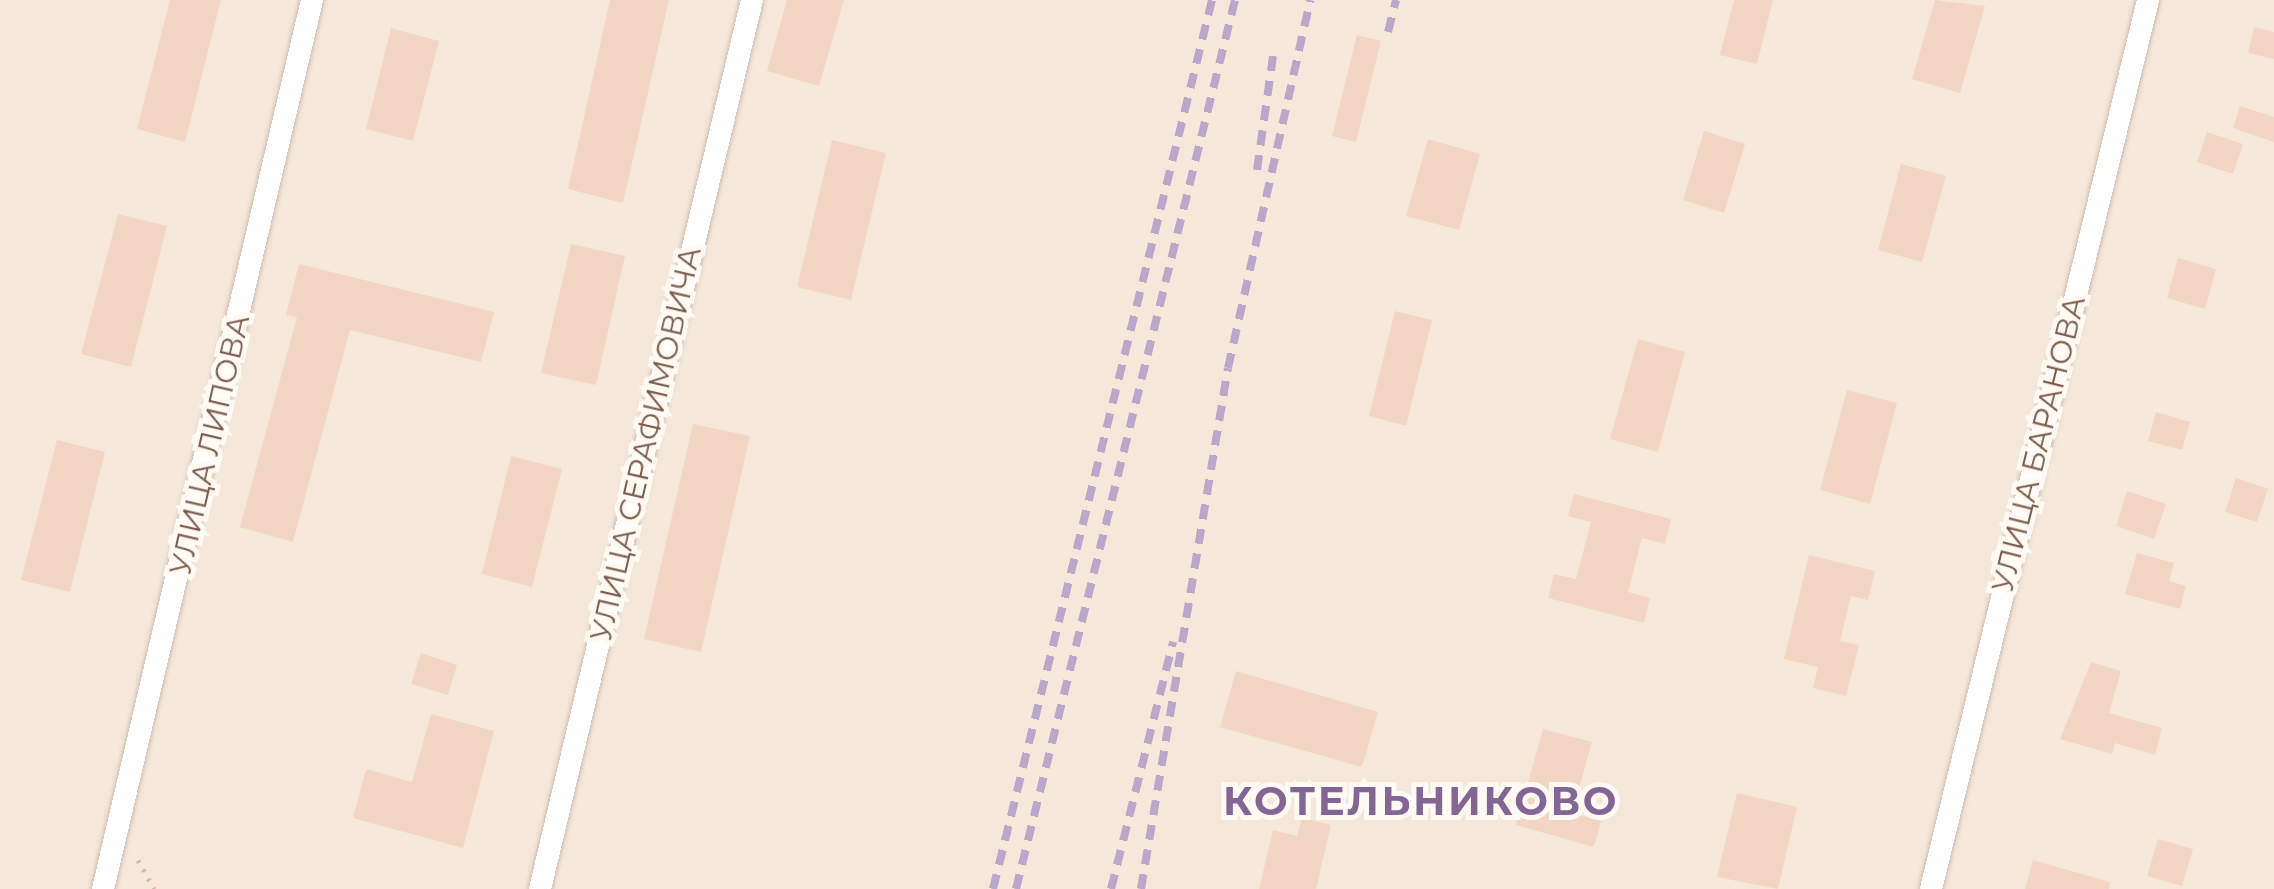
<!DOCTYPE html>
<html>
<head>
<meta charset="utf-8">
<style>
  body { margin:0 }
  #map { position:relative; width:2274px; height:889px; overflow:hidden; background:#fdf6ec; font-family:Montserrat,sans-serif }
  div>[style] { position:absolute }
  .residential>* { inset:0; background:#f5e8da }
  .building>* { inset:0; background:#f3d5c3 }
  .path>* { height:5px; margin-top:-2.5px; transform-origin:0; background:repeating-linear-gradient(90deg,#d9b8a5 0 2.5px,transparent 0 10.5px) }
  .roads { filter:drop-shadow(0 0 2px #d1beb0) drop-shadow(0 0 2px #d1beb0) }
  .street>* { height:22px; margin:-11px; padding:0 11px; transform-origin:11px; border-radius:11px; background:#fff }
  .rail>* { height:8px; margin-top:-4px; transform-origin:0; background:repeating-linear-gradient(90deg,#b9a8c9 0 15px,transparent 0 25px) }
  span { translate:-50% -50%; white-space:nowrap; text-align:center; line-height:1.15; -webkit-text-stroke:10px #fffaf3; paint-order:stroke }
  .street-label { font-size:30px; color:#7a5c4d }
  .district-label { font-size:40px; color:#846695; font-weight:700; letter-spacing:2.5px }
</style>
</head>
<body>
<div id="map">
  <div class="residential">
    <i style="clip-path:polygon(0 0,2274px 0,2274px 889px,0 889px)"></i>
  </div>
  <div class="building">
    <i style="clip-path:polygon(170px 0,221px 0,185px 142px,137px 129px)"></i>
    <i style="clip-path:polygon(610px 0,669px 0,623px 203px,568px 189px)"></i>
    <i style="clip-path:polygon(787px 0,844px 0,819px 86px,767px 71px)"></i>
    <i style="clip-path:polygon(1734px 0,1773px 0,1757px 64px,1720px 55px)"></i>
    <i style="clip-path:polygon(1935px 0,1985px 6px,1960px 93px,1912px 79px)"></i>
    <i style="clip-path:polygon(2254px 27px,2274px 32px,2274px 59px,2248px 53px)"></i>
    <i style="clip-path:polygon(391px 28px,439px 41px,413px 141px,366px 129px)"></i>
    <i style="clip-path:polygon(1357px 35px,1381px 41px,1356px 142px,1332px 136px)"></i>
    <i style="clip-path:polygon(2240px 106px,2274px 117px,2274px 142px,2233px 128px)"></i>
    <i style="clip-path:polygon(1704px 131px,1745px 144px,1724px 213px,1683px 200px)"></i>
    <i style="clip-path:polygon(2207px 132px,2243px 144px,2233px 174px,2197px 162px)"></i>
    <i style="clip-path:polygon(1428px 139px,1480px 154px,1459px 230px,1406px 216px)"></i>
    <i style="clip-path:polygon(832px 140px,886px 153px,851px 300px,797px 287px)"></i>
    <i style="clip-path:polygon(1901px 164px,1946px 176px,1922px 262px,1878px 250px)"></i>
    <i style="clip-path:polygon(118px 214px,167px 226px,131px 367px,81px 354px)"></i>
    <i style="clip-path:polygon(571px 244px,625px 256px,596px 385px,541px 373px)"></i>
    <i style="clip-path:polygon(2178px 258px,2216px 269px,2205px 309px,2167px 298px)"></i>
    <i style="clip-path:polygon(299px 264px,494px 312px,481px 362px,350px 330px,293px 542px,240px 527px,297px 317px,286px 315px)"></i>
    <i style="clip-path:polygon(1395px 311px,1432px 320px,1406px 426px,1369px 416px)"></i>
    <i style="clip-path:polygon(1638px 339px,1685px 352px,1658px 452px,1610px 439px)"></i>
    <i style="clip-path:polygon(1847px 390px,1897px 403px,1870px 504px,1820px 490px)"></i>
    <i style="clip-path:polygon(2156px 412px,2190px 422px,2182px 450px,2148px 441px)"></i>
    <i style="clip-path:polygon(693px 424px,750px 436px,701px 652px,644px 639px)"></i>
    <i style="clip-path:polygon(57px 440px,105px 452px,70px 592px,21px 580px)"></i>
    <i style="clip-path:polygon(511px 456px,562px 469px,532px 587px,482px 574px)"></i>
    <i style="clip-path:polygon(2236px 478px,2268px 489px,2257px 522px,2225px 512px)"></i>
    <i style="clip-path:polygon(2127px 491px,2166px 504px,2154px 539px,2116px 526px)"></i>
    <i style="clip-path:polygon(1574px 494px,1671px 519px,1665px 544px,1642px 538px,1628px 592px,1650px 598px,1644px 623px,1548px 598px,1554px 574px,1576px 579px,1591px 522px,1568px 516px)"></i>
    <i style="clip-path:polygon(2137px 553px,2174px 563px,2169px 581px,2186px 586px,2180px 609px,2125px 594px)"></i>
    <i style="clip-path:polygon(1809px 555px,1875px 571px,1868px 600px,1851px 596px,1840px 641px,1859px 645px,1846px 696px,1813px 688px,1818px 667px,1784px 659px)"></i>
    <i style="clip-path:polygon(421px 653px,457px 665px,448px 695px,411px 684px)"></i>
    <i style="clip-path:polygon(2091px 662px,2121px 671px,2109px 713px,2162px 728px,2155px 755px,2115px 743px,2112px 754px,2060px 739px)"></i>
    <i style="clip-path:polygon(1236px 671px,1378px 712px,1362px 767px,1220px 727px)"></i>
    <i style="clip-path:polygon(431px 714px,494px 731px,463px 848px,353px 818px,366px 769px,412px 782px)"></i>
    <i style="clip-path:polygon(1543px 729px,1592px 742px,1572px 813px,1601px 821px,1594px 847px,1516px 825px)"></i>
    <i style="clip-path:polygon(1737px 793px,1797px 807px,1778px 889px,1717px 877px)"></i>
    <i style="clip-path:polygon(1302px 818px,1331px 825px,1316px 889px,1259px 889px,1273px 830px,1297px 836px)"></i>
    <i style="clip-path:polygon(2158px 839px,2193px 849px,2182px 886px,2147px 876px)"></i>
    <i style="clip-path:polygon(2033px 860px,2110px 882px,2109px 889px,2025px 889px)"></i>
  </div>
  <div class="path">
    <i style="left:138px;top:860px;width:33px;rotate:61deg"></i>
  </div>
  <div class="roads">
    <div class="street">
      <i style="left:103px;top:889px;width:913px;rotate:-76.77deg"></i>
      <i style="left:540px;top:889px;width:914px;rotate:-76.59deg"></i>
      <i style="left:1931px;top:889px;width:915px;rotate:-76.28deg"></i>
    </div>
  </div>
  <div class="rail">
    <i style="left:1388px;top:32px;width:33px;rotate:-76deg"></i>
    <i style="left:1257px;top:170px;width:122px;rotate:-82deg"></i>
    <i style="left:993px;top:889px;width:916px;rotate:-76.16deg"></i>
    <i style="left:1016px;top:889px;width:916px;rotate:-76.16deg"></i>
    <i style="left:1111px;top:889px;width:255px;rotate:-75.9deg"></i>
    <i style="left:1141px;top:889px;width:528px;rotate:-80.52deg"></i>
    <i style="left:1228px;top:368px;width:377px;rotate:-77.4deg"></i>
  </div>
  <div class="street-label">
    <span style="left:646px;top:444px;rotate:-77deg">УЛИЦА СЕРАФИМОВИЧА</span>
    <span style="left:2039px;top:444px;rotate:-76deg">УЛИЦА БАРАНОВА</span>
    <span style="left:210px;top:445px;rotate:-77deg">УЛИЦА ЛИПОВА</span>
  </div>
  <div class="district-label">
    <span style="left:1421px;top:801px">КОТЕЛЬНИКОВО</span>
  </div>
</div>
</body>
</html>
